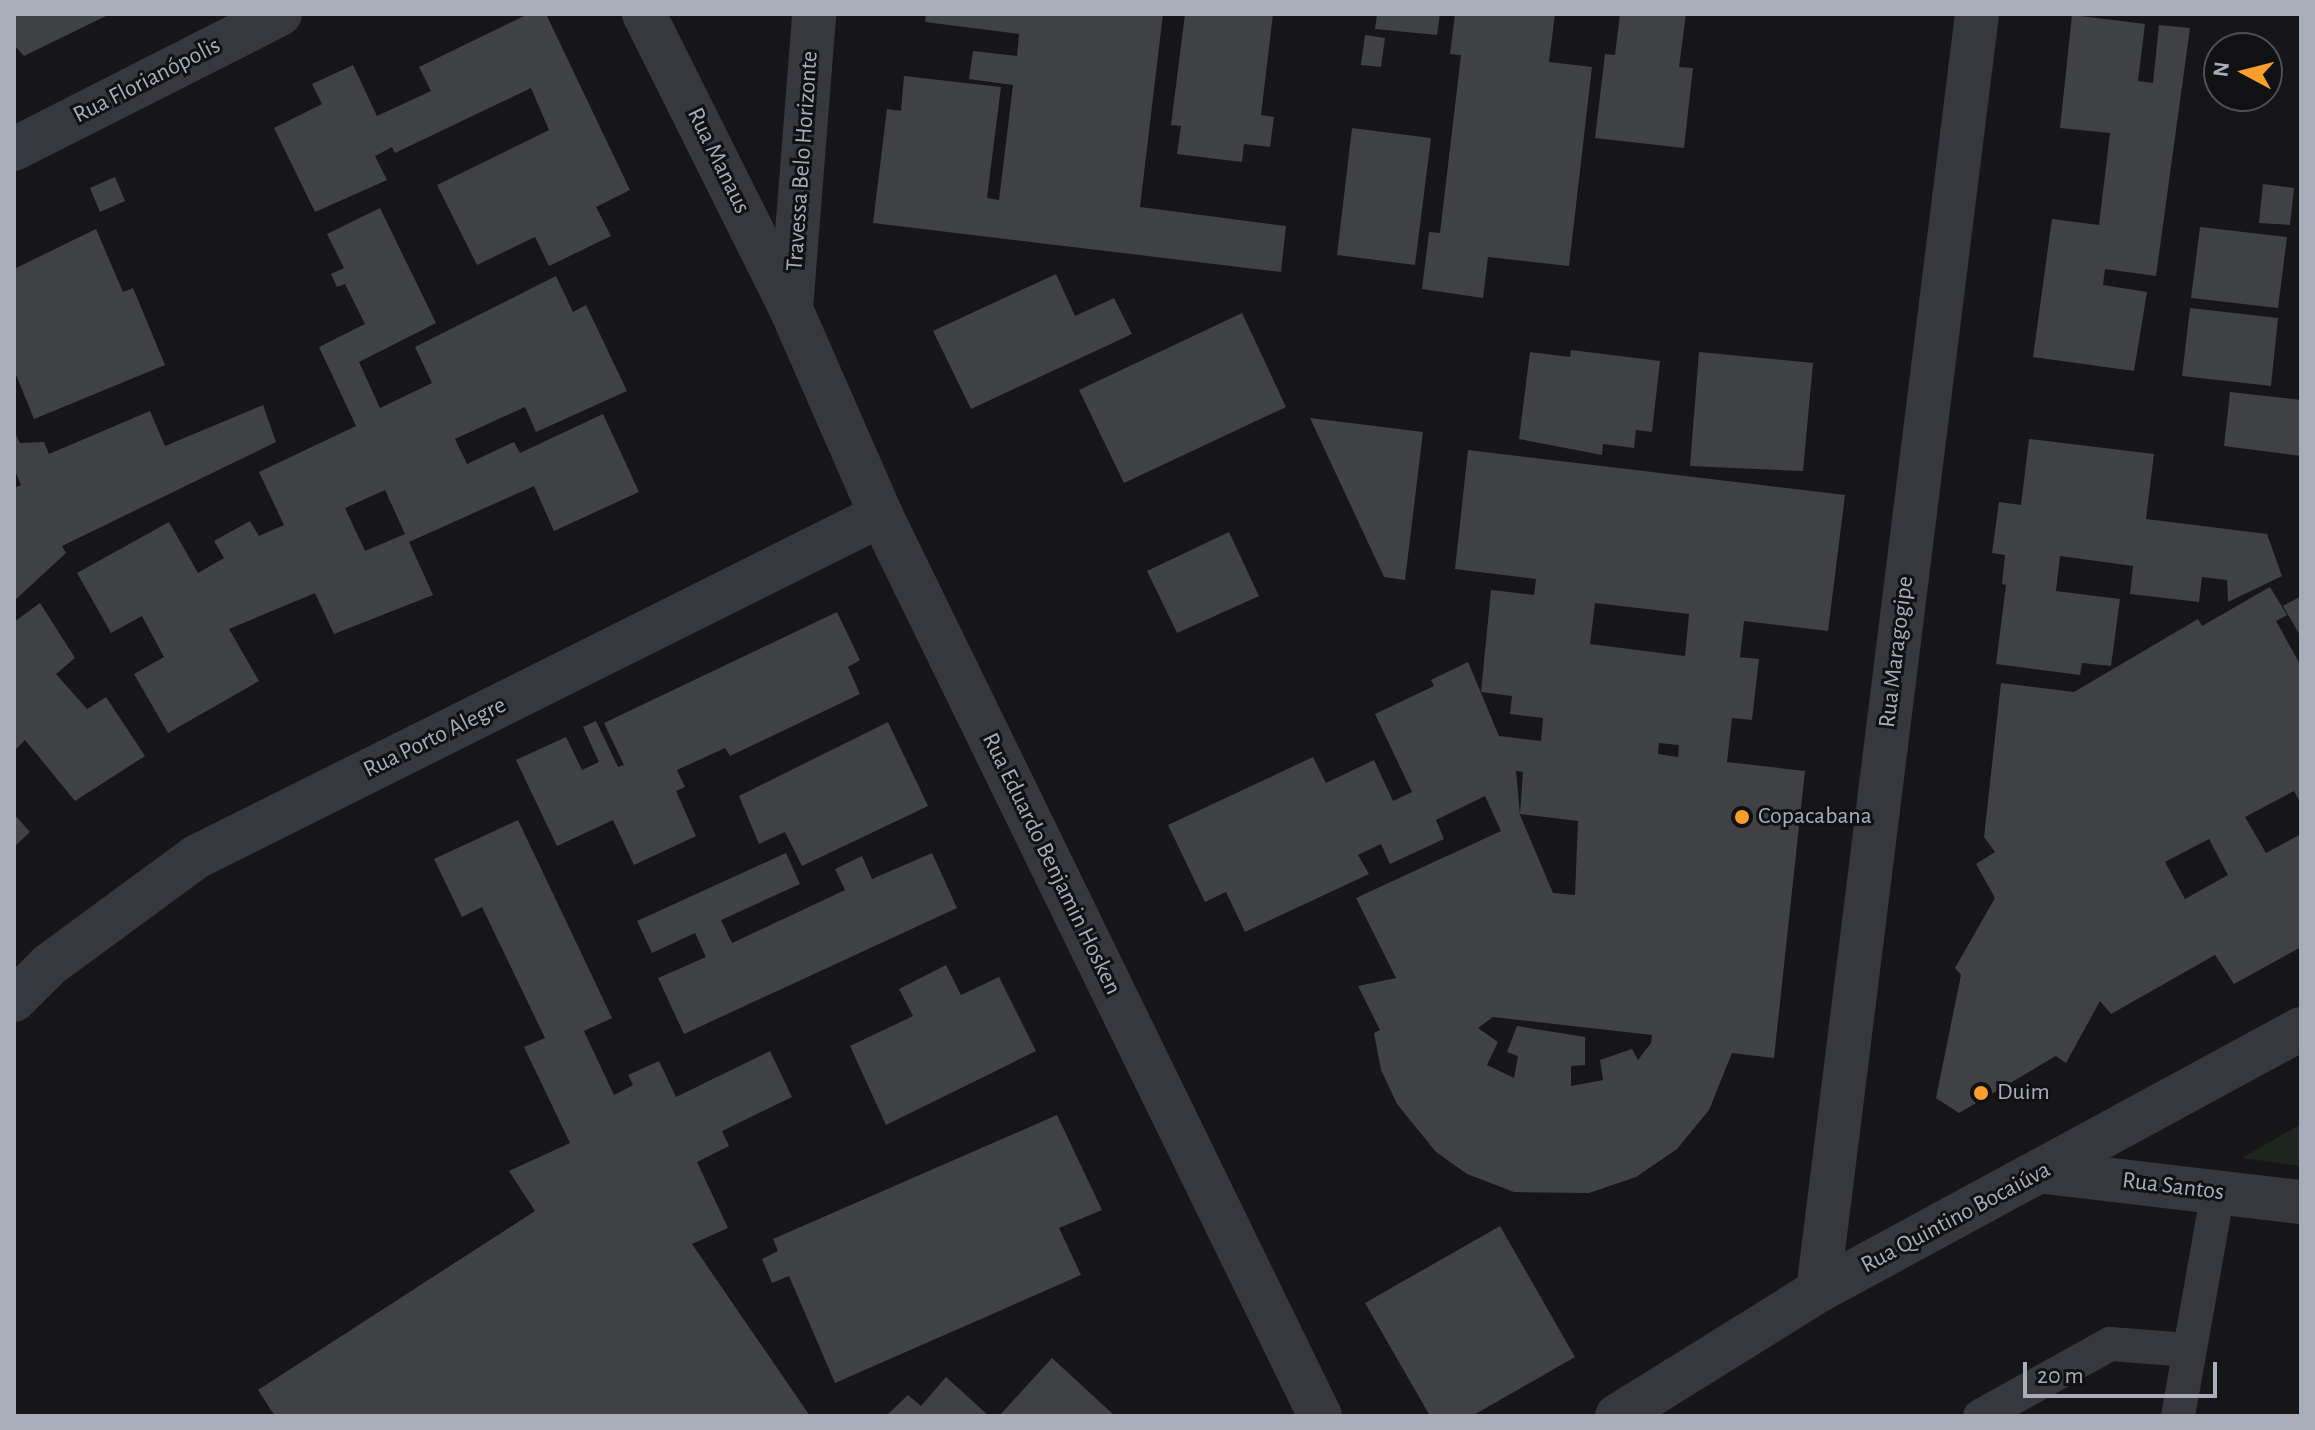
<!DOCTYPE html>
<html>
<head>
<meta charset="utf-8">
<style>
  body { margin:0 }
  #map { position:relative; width:2315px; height:1430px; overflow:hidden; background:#161618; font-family:"Alegreya Sans",sans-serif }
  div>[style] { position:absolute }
  .green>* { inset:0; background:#1d261e }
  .building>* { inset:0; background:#404145 }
  .service>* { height:34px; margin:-17px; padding:0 17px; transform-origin:17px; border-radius:17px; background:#36383d }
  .minor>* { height:44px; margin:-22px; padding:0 22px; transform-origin:22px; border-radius:22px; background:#36383d }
  .tertiary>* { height:44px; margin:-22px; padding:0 22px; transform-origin:22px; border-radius:22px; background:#36383d }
  .dots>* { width:22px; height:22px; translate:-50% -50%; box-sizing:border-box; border:4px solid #111113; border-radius:50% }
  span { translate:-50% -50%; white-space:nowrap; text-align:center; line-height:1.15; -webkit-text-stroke:6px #111113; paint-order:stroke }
  .street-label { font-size:24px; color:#a7aeb9 }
  .poi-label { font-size:24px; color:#a7aeb9 }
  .left { translate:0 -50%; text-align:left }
  .frame { position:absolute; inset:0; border:16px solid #a7aeb9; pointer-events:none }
  .north { position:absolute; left:2203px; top:32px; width:80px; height:80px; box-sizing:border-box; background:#111113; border:2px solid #4d5055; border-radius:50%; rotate:277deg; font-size:22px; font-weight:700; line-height:32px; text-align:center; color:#a7aeb9 }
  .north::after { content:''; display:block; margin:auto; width:28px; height:36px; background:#fc9f2a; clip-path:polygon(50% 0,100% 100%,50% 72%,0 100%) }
  .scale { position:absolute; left:2023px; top:1362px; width:194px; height:36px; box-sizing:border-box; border:4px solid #a7aeb9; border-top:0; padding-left:10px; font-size:24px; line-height:28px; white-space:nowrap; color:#a7aeb9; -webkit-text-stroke:6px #111113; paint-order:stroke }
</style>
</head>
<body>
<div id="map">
  <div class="green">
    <i style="clip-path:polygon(2301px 1124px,2301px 1166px,2242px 1158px)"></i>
  </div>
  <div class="building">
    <i style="clip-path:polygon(14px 14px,110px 14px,24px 56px,14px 45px)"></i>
    <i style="clip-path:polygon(528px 14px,546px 14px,630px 190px,596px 207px,611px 236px,549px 266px,535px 237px,477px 265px,437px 185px,549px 130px,531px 88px,395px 153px,392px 147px,375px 156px,387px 180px,315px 212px,274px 128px,322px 104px,312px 84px,353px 65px,377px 116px,431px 91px,419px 67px)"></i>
    <i style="clip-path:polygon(926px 14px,1163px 14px,1140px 207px,1286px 226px,1281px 272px,873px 223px,887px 109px,901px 111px,904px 76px,1001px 87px,987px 198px,999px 200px,1013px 85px,969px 79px,973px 51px,1017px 56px,1019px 34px,925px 22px)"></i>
    <i style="clip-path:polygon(1185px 14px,1273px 14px,1261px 115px,1274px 117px,1270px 147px,1244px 144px,1242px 162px,1177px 154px,1181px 126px,1171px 125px)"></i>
    <i style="clip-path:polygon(1377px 14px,1440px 14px,1437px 35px,1375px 29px)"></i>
    <i style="clip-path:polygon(1455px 14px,1555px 14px,1549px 62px,1592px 67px,1569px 266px,1488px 257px,1483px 298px,1422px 289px,1429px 232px,1440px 233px,1461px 55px,1450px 54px)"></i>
    <i style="clip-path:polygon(1620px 14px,1686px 14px,1679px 67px,1693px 68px,1684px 148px,1595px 138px,1605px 54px,1615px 55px)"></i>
    <i style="clip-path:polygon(2072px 15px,2145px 24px,2138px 81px,2153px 83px,2159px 25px,2190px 28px,2156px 276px,2105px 269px,2103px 285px,2147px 292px,2134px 371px,2033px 357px,2052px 219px,2099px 225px,2110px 133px,2060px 128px)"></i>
    <i style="clip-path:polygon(1365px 35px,1385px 38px,1381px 67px,1361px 65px)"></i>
    <i style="clip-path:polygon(1352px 128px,1431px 138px,1415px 265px,1337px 255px)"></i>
    <i style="clip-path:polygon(115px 177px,125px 201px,100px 212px,90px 188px)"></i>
    <i style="clip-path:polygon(2263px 184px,2294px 188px,2290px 225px,2259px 223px)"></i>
    <i style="clip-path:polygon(evenodd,380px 208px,436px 323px,359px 362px,380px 408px,432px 383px,415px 347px,556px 276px,573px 312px,586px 305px,627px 391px,536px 432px,525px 407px,455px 439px,467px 464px,514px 442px,520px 453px,603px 414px,639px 492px,554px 531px,534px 486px,409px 542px,433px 595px,334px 634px,315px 593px,229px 629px,259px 681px,168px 733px,134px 674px,164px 657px,142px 616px,111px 633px,77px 573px,169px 522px,198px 573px,224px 558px,214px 541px,250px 521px,259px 536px,284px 525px,259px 472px,356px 426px,319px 347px,365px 324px,345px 284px,337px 287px,331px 274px,344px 268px,327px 234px,380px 208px,385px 490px,405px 534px,365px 551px,345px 508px,385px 490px)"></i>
    <i style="clip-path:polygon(2200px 227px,2287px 237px,2278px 308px,2191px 298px)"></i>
    <i style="clip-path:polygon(96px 229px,123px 292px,133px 288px,165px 365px,34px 419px,14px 370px,14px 269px)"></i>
    <i style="clip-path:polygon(1056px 274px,1075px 316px,1114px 298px,1132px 334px,971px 409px,933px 331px)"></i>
    <i style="clip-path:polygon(2190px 308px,2278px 318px,2271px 386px,2182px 376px)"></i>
    <i style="clip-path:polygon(1242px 313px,1286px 407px,1124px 483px,1079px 390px)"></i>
    <i style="clip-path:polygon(1571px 350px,1660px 361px,1652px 432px,1636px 430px,1634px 448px,1603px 444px,1602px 455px,1519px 439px,1530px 352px,1570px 357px)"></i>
    <i style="clip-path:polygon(1699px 352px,1813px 363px,1803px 471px,1690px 466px)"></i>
    <i style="clip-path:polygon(2230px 392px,2301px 400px,2301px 456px,2224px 446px)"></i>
    <i style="clip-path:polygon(263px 405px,276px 442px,62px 546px,66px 553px,14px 601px,14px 488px,21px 485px,14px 469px,14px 431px,20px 443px,44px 442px,49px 454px,150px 411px,165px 446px)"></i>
    <i style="clip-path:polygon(1310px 418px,1423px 432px,1405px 580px,1384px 577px)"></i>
    <i style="clip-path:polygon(2029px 439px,2154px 454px,2146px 519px,2267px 534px,2282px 576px,2228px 602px,2227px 580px,2202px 577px,2199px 602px,2130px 594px,2133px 566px,2060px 556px,2056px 591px,2120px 599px,2111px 666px,2082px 663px,2080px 675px,1996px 664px,2006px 585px,2002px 584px,2005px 555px,1992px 553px,1999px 502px,2021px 505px)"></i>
    <i style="clip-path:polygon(evenodd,1468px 450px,1845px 495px,1828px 631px,1744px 621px,1740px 657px,1759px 659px,1752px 720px,1732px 718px,1727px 762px,1805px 771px,1774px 1058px,1732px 1053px,1709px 1110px,1677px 1149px,1636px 1177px,1589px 1193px,1514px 1192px,1467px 1174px,1436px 1152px,1397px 1104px,1381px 1070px,1374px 1033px,1380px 1030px,1358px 986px,1396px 978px,1356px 898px,1501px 831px,1485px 796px,1436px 820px,1444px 839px,1390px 864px,1381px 844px,1358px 855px,1369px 874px,1245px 932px,1226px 892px,1205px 902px,1168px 825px,1313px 757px,1326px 783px,1374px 760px,1393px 801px,1412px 792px,1375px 714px,1434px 686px,1431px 680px,1468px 662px,1499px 736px,1541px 741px,1543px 718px,1510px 714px,1512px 696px,1481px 692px,1491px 590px,1534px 595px,1536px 579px,1455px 569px,1468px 450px,1595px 603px,1689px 614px,1685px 656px,1590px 644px,1595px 603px,1468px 450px,1659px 743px,1679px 745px,1678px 757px,1658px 754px,1659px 743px,1468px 450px,1516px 771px,1523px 772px,1520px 814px,1578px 821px,1575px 895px,1553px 893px,1520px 815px,1516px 771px,1468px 450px,1493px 1017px,1652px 1035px,1651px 1043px,1638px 1060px,1632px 1049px,1600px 1060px,1603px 1080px,1571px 1086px,1571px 1066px,1585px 1065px,1585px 1037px,1517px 1026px,1507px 1052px,1518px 1056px,1514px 1078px,1487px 1065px,1498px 1042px,1478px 1028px,1493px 1017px)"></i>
    <i style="clip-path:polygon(1229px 532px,1259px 596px,1177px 633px,1147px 571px)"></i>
    <i style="clip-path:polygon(evenodd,2270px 587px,2287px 615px,2276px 621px,2301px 666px,2301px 804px,2294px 791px,2245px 817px,2266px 853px,2301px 834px,2301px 947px,2234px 984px,2215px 955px,2111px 1014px,2100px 1001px,2066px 1063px,2056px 1056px,1959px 1113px,1936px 1098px,1961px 975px,1955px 968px,1995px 898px,1976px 864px,1995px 852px,1984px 837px,2001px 683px,2074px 692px,2198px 619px,2202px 626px,2270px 587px,2209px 839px,2228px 875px,2185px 899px,2165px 862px,2209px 839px)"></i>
    <i style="clip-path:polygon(2301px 596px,2301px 637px,2283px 606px)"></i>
    <i style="clip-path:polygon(40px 603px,75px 658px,56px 674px,87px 709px,106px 697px,145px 756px,75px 801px,25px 740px,14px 751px,14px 622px)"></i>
    <i style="clip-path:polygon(837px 612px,860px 660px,848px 667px,860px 694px,730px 756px,725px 748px,677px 770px,685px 787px,676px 791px,696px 836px,634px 865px,613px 820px,557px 846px,516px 760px,566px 737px,582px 770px,599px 762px,583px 727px,596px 721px,618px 767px,624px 765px,604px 723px)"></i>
    <i style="clip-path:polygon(888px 722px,928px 806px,802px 866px,785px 832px,759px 844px,739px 796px)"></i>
    <i style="clip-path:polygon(14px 814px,30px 832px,14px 847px)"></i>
    <i style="clip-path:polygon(518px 820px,612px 1018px,584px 1031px,614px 1095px,633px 1085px,628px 1075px,659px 1061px,676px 1097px,770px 1051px,792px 1097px,722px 1131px,729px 1146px,697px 1162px,728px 1228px,692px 1244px,810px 1416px,275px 1416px,258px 1390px,535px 1211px,509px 1171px,570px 1143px,524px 1047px,545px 1038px,482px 907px,462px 917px,434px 859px)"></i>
    <i style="clip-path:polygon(786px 853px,800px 884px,721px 920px,732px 943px,845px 890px,835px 869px,862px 856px,872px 879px,932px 853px,957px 908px,684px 1034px,658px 978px,706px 957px,695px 933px,652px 953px,637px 921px)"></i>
    <i style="clip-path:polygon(946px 965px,961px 995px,999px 977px,1036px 1051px,886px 1125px,850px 1046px,913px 1016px,899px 989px)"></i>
    <i style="clip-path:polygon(1057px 1115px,1102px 1210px,1059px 1228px,1081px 1275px,835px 1383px,789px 1276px,772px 1283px,762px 1259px,778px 1251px,773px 1239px)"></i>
    <i style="clip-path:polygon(1500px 1226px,1575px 1357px,1472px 1416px,1430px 1416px,1365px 1303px)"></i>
    <i style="clip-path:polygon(1052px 1358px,1115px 1416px,999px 1416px)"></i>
    <i style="clip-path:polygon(946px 1377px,989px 1416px,886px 1416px,908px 1395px,921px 1406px)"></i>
  </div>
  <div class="service">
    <i style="left:1980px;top:1416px;width:149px;rotate:-29deg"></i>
    <i style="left:2110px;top:1344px;width:79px;rotate:4.3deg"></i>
    <i style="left:2178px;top:1416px;width:228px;rotate:-79.9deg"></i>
  </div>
  <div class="minor">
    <i style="left:644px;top:14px;width:330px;rotate:63.5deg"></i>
    <i style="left:791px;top:309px;width:225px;rotate:66.4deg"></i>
    <i style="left:881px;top:515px;width:1002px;rotate:64.02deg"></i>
    <i style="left:14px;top:149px;width:298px;rotate:-26.9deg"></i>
    <i style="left:791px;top:309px;width:296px;rotate:-85.5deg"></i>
    <i style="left:14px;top:1000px;width:49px;rotate:-45deg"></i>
    <i style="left:49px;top:965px;width:182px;rotate:-36.3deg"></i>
    <i style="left:196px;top:857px;width:766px;rotate:-26.53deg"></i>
    <i style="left:2045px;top:1172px;width:258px;rotate:6.7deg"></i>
    <i style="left:1818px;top:1291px;width:1287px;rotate:-82.9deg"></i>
  </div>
  <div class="tertiary">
    <i style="left:1617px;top:1416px;width:237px;rotate:-31.9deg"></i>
    <i style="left:1818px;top:1291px;width:549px;rotate:-28.48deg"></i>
  </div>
  <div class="dots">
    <i style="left:1742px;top:817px;background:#fc9f2a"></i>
    <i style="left:1981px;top:1093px;background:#fc9f2a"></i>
  </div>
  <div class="street-label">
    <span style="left:147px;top:81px;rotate:-27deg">Rua Florianópolis</span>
    <span style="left:718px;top:161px;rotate:64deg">Rua Manaus</span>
    <span style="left:803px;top:161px;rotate:-86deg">Travessa Belo Horizonte</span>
    <span style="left:1897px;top:652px;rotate:-83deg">Rua Maragogipe</span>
    <span style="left:435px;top:738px;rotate:-26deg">Rua Porto Alegre</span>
    <span style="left:1051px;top:864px;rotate:64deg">Rua Eduardo Benjamin Hosken</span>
    <span style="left:2173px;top:1187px;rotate:7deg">Rua Santos</span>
    <span style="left:1956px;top:1218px;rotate:-28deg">Rua Quintino Bocaiúva</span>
  </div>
  <div class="poi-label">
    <span class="left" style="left:1758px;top:817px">Copacabana</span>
    <span class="left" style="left:1997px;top:1093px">Duim</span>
  </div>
  <div class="frame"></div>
  <div class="north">N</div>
  <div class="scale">20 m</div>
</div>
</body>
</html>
